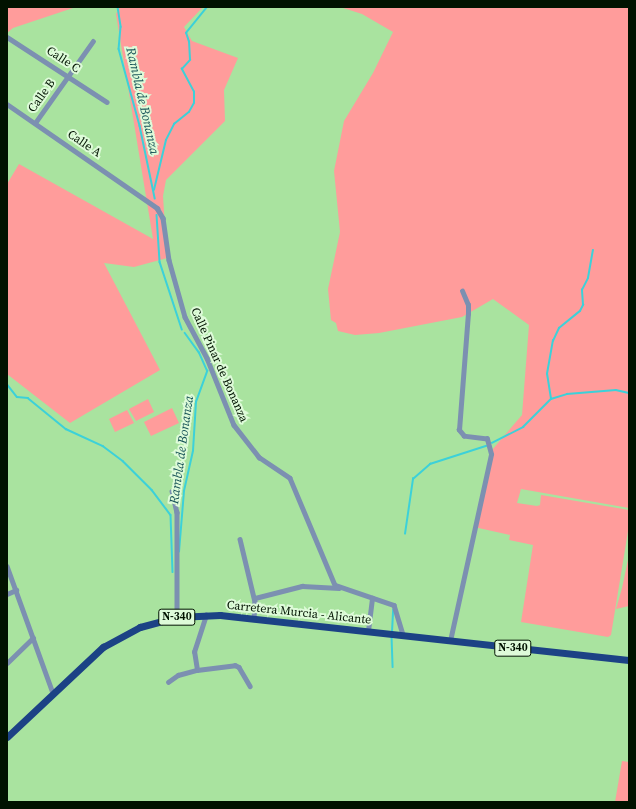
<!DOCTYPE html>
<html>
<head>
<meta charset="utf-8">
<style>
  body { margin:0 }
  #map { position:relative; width:636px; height:809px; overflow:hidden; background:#a9e39f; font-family:"Source Serif 4",serif }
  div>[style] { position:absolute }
  .green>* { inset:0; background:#ff9c9b }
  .stream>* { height:1.5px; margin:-0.75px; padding:0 0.75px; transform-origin:0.75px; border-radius:0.75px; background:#3cd1d9 }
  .minor>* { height:4.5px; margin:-2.25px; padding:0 2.25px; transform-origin:2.25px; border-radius:2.25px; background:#7c90b1 }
  .highway>* { height:7px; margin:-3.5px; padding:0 3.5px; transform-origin:3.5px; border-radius:3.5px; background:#1c4285 }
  span { translate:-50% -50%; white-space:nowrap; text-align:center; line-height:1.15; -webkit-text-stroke:4px #defbd9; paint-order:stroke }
  .shield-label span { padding:1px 3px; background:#defbd9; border:1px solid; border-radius:3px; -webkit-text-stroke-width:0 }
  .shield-label { font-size:11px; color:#011200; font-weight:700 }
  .street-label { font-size:12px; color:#011200 }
  .water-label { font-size:13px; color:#185458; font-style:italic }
  .frame { position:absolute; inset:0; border:8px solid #011200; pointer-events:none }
</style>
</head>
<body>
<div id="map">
  <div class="green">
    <i style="clip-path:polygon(7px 7px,76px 7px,13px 28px,7px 33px)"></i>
    <i style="clip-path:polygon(120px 7px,203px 7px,184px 27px,192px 41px,238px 58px,224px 90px,225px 121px,166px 180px,163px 196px,167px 258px,134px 267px,104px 263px,160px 370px,70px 423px,7px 374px,7px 184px,19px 164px,153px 239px,116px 14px)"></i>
    <i style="clip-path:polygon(340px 7px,629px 7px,629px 508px,521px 489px,517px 503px,537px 506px,540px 505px,541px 495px,629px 510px,629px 525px,611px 635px,608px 637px,521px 622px,533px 545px,509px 540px,510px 535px,474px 527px,492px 450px,522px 415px,529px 325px,493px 299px,462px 317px,379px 333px,355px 335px,338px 331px,336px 323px,331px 320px,328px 289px,340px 232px,334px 171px,344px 121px,373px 73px,393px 32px,362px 14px)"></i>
    <i style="clip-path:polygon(148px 399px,154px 412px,136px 421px,129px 409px)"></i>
    <i style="clip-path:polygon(172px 408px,179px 423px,151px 436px,144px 422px)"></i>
    <i style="clip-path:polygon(127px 410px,134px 423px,115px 432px,109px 419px)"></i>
    <i style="clip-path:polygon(629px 555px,629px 606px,616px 609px,622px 588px)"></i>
    <i style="clip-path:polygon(622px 761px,629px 762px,629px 802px,615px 802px)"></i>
  </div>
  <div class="stream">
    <i style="left:26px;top:7px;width:8px"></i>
    <i style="left:118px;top:7px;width:20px;rotate:81deg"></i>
    <i style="left:121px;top:27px;width:22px;rotate:95deg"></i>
    <i style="left:119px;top:49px;width:80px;rotate:74.7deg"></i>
    <i style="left:140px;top:126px;width:74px;rotate:78.2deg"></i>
    <i style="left:154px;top:190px;width:51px;rotate:-76.5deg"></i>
    <i style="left:166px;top:140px;width:18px;rotate:-63deg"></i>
    <i style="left:174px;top:124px;width:19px;rotate:-39deg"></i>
    <i style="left:189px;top:112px;width:10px;rotate:-61deg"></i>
    <i style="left:194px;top:103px;width:11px;rotate:-90deg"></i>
    <i style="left:194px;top:92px;width:26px;rotate:-118deg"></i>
    <i style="left:182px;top:69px;width:12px;rotate:-48deg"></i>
    <i style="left:190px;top:60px;width:18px;rotate:-93deg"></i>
    <i style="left:189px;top:42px;width:9px;rotate:-108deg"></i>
    <i style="left:186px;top:33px;width:33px;rotate:-51deg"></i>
    <i style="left:157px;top:215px;width:47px;rotate:86.3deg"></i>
    <i style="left:160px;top:262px;width:71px;rotate:71.8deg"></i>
    <i style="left:7px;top:384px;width:16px;rotate:52deg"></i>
    <i style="left:17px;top:397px;width:11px;rotate:5deg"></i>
    <i style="left:28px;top:398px;width:49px;rotate:39.2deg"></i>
    <i style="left:66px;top:429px;width:41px;rotate:24.7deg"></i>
    <i style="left:103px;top:446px;width:25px;rotate:37deg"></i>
    <i style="left:123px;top:461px;width:41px;rotate:45deg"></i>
    <i style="left:152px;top:490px;width:31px;rotate:53deg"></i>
    <i style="left:171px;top:515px;width:57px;rotate:88deg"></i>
    <i style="left:551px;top:399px;width:25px;rotate:-99deg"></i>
    <i style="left:547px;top:374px;width:34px;rotate:-80deg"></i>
    <i style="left:553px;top:341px;width:14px;rotate:-65deg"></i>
    <i style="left:559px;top:328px;width:27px;rotate:-39deg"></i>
    <i style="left:580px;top:311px;width:7px;rotate:-63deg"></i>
    <i style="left:583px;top:305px;width:15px;rotate:-94deg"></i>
    <i style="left:582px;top:290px;width:13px;rotate:-63deg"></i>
    <i style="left:588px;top:278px;width:28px;rotate:-80deg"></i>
    <i style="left:492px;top:443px;width:35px;rotate:-27deg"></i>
    <i style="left:523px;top:427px;width:40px;rotate:-45deg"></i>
    <i style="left:551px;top:399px;width:17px;rotate:-17deg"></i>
    <i style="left:567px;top:394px;width:49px;rotate:-4.7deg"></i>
    <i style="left:616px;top:390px;width:13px;rotate:13deg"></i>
    <i style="left:405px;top:534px;width:56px;rotate:-81.7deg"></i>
    <i style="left:413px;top:479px;width:23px;rotate:-41deg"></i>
    <i style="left:430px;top:464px;width:59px;rotate:-17.8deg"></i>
    <i style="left:179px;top:552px;width:61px;rotate:-85.3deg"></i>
    <i style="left:184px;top:491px;width:41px;rotate:-77.3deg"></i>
    <i style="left:193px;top:451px;width:49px;rotate:-86.5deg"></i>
    <i style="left:196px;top:402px;width:33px;rotate:-70deg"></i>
    <i style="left:207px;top:371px;width:20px;rotate:-114deg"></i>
    <i style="left:199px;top:353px;width:24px;rotate:-126deg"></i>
    <i style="left:392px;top:632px;width:22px;rotate:-87deg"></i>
    <i style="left:392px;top:636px;width:31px;rotate:88deg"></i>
  </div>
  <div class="minor">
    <i style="left:7px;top:37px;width:119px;rotate:33deg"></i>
    <i style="left:7px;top:104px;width:183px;rotate:34.7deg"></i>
    <i style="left:157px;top:208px;width:12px;rotate:59deg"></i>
    <i style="left:163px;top:218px;width:42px;rotate:81.9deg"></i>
    <i style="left:169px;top:260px;width:59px;rotate:74.3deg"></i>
    <i style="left:185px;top:317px;width:47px;rotate:61.8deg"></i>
    <i style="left:207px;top:358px;width:72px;rotate:68.1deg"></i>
    <i style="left:234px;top:425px;width:41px;rotate:52deg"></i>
    <i style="left:259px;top:457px;width:37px;rotate:34deg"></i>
    <i style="left:290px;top:478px;width:116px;rotate:67.2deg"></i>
    <i style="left:335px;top:585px;width:62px;rotate:18.7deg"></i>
    <i style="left:394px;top:605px;width:31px;rotate:73deg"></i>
    <i style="left:35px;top:123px;width:100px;rotate:-54.7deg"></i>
    <i style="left:172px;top:491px;width:22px;rotate:77deg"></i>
    <i style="left:177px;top:512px;width:105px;rotate:90deg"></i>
    <i style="left:240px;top:539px;width:65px;rotate:76.6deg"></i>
    <i style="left:255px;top:602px;width:17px;rotate:93deg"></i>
    <i style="left:7px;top:566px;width:135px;rotate:70.1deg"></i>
    <i style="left:7px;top:594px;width:10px;rotate:-24deg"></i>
    <i style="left:255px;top:598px;width:49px;rotate:-14.3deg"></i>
    <i style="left:302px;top:586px;width:37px;rotate:3deg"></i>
    <i style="left:368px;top:631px;width:33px;rotate:-83deg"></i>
    <i style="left:450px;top:641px;width:191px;rotate:-77.6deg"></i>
    <i style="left:491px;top:454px;width:16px;rotate:-105deg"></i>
    <i style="left:487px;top:439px;width:23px;rotate:-173deg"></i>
    <i style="left:464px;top:436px;width:8px;rotate:-130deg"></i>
    <i style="left:459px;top:430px;width:116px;rotate:-85.6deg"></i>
    <i style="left:468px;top:314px;width:9px;rotate:-90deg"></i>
    <i style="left:468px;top:305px;width:15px;rotate:-113deg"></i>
    <i style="left:7px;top:663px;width:36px;rotate:-44deg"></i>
    <i style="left:197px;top:670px;width:18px;rotate:-99deg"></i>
    <i style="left:194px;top:652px;width:39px;rotate:-72deg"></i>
    <i style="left:168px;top:682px;width:12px;rotate:-35deg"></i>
    <i style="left:178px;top:675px;width:20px;rotate:-15deg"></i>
    <i style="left:197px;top:670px;width:38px;rotate:-7deg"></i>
    <i style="left:235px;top:665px;width:4px;rotate:27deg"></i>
    <i style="left:239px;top:667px;width:22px;rotate:60deg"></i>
  </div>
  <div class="highway">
    <i style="left:7px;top:737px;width:132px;rotate:-43.2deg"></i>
    <i style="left:103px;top:647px;width:42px;rotate:-28.4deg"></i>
    <i style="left:140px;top:627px;width:38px;rotate:-15deg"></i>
    <i style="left:177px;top:617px;width:43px;rotate:-2.7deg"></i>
    <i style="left:220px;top:615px;width:411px;rotate:6.3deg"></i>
  </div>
  <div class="shield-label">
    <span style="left:177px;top:617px">N-340</span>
    <span style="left:513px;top:648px">N-340</span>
  </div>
  <div class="street-label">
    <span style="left:63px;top:60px;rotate:33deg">Calle C</span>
    <span style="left:42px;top:96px;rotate:-55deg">Calle B</span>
    <span style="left:84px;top:144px;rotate:34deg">Calle A</span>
    <span style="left:219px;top:365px;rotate:66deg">Calle Pinar de Bonanza</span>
    <span style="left:299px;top:613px;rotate:6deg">Carretera Murcia - Alicante</span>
  </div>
  <div class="water-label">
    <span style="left:142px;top:101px;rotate:77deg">Rambla de Bonanza</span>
    <span style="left:182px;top:450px;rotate:-82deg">Rambla de Bonanza</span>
  </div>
  <div class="frame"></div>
</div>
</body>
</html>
